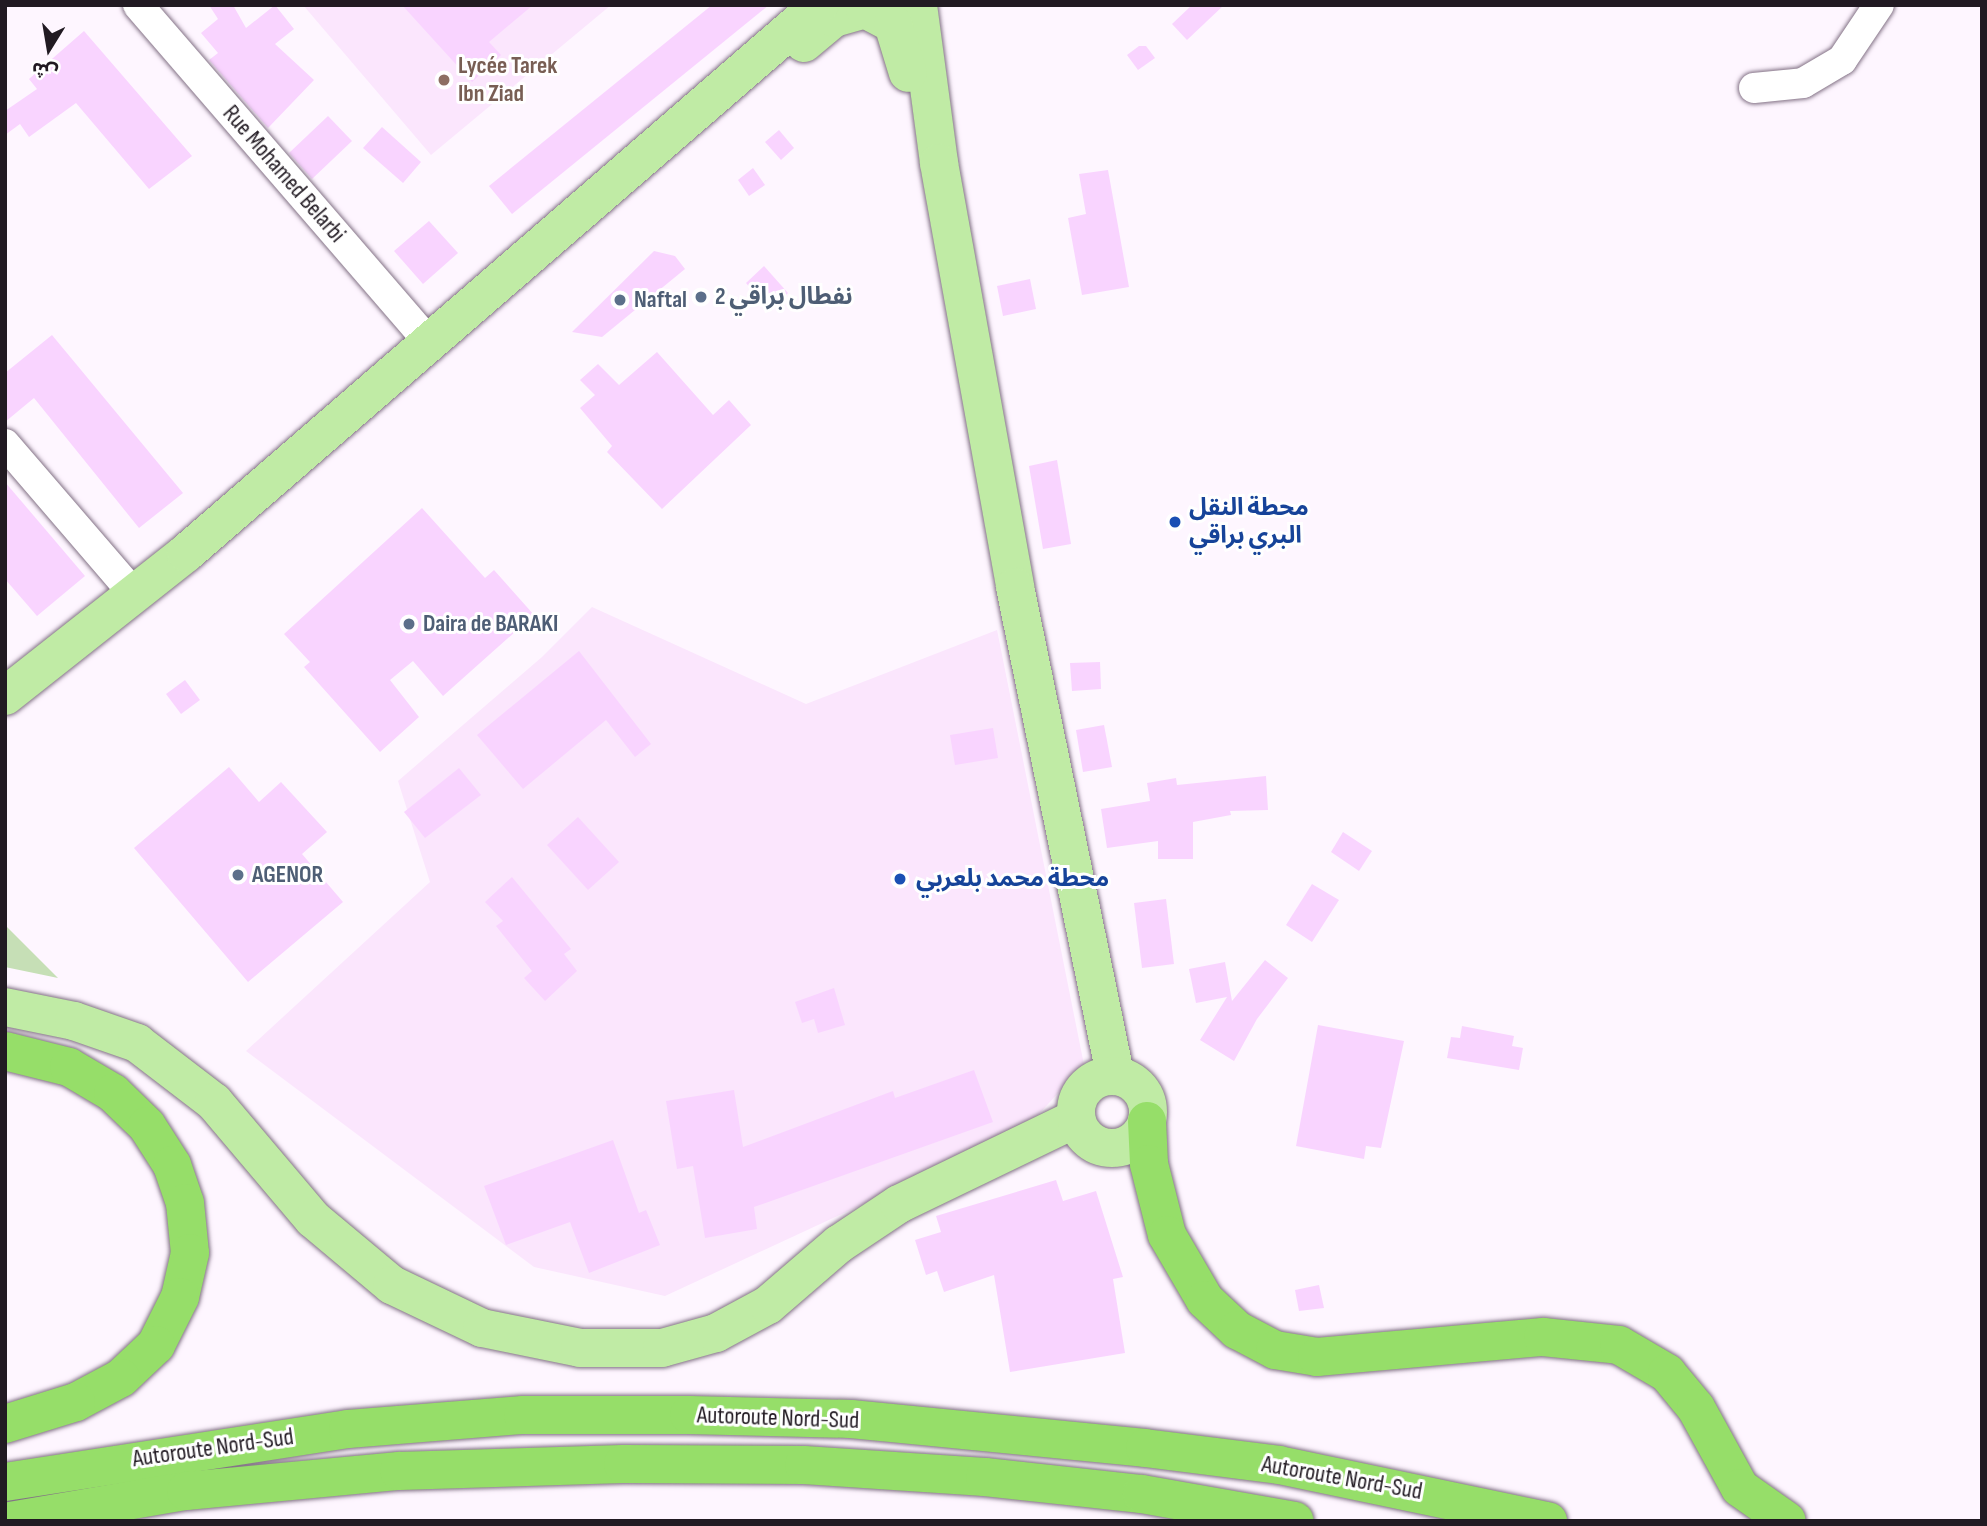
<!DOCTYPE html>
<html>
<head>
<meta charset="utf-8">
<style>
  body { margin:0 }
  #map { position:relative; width:1987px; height:1526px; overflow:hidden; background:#fef6ff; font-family:"Sofia Sans Condensed","Noto Sans Arabic",sans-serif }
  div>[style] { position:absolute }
  .built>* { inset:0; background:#fbe6fd }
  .green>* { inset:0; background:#c6dfb6 }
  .building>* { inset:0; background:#f9d4ff }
  .roads { filter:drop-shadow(0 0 2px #837286) drop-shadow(0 0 2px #837286) }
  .minor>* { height:30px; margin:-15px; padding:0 15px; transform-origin:15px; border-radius:15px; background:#fff }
  .major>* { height:38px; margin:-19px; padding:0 19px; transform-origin:19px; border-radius:19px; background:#c0eba5 }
  .major>.ring { margin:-19px; padding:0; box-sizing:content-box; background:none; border:38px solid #c0eba5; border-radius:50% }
  .highway>* { height:38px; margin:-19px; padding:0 19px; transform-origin:19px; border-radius:19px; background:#96de69 }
  .dots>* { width:19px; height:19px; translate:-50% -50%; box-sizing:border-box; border:4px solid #fff; border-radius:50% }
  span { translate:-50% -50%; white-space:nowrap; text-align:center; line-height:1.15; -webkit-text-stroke:6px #fff; paint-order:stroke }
  .education-label { font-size:24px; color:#785e54; font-weight:700 }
  .left { translate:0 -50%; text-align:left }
  .street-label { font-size:24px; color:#211a22 }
  .service-label { font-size:24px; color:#4e5e75; font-weight:700 }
  .transit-label { font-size:24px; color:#164399; font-weight:700 }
  .frame { position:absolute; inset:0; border:7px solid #211a22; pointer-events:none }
  .north { position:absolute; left:14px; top:14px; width:70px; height:70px; -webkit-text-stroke:5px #fff; paint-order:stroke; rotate:191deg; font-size:19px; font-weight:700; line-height:28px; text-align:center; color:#211a22 }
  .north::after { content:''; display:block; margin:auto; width:24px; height:32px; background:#211a22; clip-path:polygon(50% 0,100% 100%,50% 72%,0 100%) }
</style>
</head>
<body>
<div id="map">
  <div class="built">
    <i style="clip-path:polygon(303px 5px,611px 5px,431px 155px)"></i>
    <i style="clip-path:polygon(592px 607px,806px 704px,997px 630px,1084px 1065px,1025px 1129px,665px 1296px,534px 1267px,246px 1051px,430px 882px,398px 781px,542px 657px)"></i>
  </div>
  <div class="green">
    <i style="clip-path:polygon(5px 925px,58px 978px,5px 967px)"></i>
  </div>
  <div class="building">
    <i style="clip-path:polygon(209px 5px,233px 5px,246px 28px,275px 5px,294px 29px,275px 44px,314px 80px,268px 128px,209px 60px,218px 53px,201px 33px,218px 19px)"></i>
    <i style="clip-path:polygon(402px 5px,533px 5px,489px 42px,501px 55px,472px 82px)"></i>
    <i style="clip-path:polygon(712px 5px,769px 5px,512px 214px,489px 186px)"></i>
    <i style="clip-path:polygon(1192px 5px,1224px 5px,1187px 40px,1172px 24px)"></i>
    <i style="clip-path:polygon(84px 31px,192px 156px,149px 189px,76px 103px,29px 137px,20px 124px,5px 135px,5px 111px,37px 89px,29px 79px)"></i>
    <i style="clip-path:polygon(1139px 46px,1146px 46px,1155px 58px,1138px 70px,1127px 55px)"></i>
    <i style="clip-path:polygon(328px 116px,352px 141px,312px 179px,289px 153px)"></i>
    <i style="clip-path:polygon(382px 127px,421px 162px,403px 183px,363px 148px)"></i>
    <i style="clip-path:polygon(779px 130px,794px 148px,781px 160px,765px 142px)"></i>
    <i style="clip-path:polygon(753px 168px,765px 185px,749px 196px,738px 180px)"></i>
    <i style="clip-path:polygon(1108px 170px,1129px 287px,1082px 295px,1068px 218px,1086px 214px,1079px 174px)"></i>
    <i style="clip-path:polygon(429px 221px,458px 253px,423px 284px,394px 251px)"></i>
    <i style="clip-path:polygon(654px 251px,675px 256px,685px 269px,602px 337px,572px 332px)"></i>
    <i style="clip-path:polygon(764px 266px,788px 293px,769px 310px,746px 283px)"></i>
    <i style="clip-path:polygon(1030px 279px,1036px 309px,1003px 316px,997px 286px)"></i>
    <i style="clip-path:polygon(52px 335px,183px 493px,139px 528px,34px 398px,5px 422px,5px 373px)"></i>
    <i style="clip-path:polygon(657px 352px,713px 415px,729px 400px,751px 425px,662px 509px,607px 452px,612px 446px,580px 408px,595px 395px,580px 380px,598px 364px,619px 385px)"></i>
    <i style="clip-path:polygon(1057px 460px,1071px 544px,1043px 549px,1029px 466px)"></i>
    <i style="clip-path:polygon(5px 482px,85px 576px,37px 616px,5px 579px)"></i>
    <i style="clip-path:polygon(422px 508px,485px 578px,494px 570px,534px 615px,443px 696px,413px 661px,390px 680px,419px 717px,380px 752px,304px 667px,310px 662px,284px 634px)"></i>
    <i style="clip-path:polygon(579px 651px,651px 744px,635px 757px,606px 720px,523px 789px,477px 735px)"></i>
    <i style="clip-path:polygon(1100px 662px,1101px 689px,1072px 691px,1070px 663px)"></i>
    <i style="clip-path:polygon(185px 680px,200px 700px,181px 714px,166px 694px)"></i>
    <i style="clip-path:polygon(1104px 725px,1112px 767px,1083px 772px,1076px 730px)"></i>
    <i style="clip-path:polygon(993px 728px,998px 758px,955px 765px,950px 735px)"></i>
    <i style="clip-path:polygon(229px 767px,259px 802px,281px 782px,327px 832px,302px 854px,343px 902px,248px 982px,134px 848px)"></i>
    <i style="clip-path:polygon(459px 768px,481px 795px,425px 838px,404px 812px)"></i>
    <i style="clip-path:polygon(1266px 776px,1268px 810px,1230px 811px,1231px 815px,1193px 822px,1193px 859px,1158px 859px,1158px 841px,1107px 848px,1101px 809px,1150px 801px,1147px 783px,1176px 778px,1177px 785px)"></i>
    <i style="clip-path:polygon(578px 817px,619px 862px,588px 890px,547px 845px)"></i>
    <i style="clip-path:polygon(1343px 832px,1372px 851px,1359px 871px,1331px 852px)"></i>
    <i style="clip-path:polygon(512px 877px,571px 949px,564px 954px,577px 971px,545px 1001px,524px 978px,532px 971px,496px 926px,503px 921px,485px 902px)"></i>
    <i style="clip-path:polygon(1312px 884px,1339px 900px,1312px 942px,1286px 925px)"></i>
    <i style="clip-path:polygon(1166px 899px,1174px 964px,1142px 968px,1134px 903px)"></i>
    <i style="clip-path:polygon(1265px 960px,1288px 978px,1257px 1019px,1234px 1061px,1200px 1040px,1227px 997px,1196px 1003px,1189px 969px,1225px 962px,1232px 1001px)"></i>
    <i style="clip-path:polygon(834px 988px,845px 1025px,818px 1033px,814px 1019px,802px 1023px,795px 1002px)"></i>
    <i style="clip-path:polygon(1318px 1025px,1404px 1041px,1381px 1148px,1366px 1146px,1364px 1159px,1296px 1146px)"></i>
    <i style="clip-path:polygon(1462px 1026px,1514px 1036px,1512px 1046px,1523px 1048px,1519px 1070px,1447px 1058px,1451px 1037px,1460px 1038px)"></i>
    <i style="clip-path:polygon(974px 1070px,993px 1122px,754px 1207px,757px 1229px,705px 1238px,693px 1166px,677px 1169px,666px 1101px,734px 1090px,743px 1147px,893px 1091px,895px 1098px)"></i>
    <i style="clip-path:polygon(613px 1140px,639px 1213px,646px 1210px,660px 1245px,589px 1273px,570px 1222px,506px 1245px,484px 1186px)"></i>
    <i style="clip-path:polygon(1056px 1180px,1063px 1201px,1096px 1191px,1123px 1277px,1113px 1279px,1125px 1353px,1010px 1372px,994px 1275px,944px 1292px,937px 1271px,926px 1275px,915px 1240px,941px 1232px,936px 1216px)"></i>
    <i style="clip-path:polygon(1319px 1285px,1324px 1308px,1299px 1311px,1295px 1290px)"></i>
  </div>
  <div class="roads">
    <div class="minor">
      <i style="left:138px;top:5px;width:445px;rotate:49.2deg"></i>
      <i style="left:1754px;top:88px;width:49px;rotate:-5.8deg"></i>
      <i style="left:1803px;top:83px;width:45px;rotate:-30.5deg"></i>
      <i style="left:1842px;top:60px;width:66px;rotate:-56.1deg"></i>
      <i style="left:5px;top:444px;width:198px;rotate:49.3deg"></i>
    </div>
    <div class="major">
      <i style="left:918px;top:5px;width:159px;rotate:82.4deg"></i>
      <i style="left:939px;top:163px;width:431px;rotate:79.8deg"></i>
      <i style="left:1015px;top:587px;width:499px;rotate:78.4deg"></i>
      <i style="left:804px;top:43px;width:39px;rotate:-40deg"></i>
      <i style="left:834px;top:18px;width:32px;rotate:-16deg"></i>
      <i style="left:865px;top:9px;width:32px;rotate:28deg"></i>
      <i style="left:893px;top:24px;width:51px;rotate:73deg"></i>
      <i style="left:5px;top:696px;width:231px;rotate:-38.3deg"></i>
      <i style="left:186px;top:553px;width:837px;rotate:-40.88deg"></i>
      <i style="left:5px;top:1007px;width:70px;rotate:11.5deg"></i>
      <i style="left:74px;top:1021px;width:67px;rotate:19.2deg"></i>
      <i style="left:137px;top:1043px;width:97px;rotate:37.5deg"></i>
      <i style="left:214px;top:1102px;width:153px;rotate:49.8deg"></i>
      <i style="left:313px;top:1219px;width:103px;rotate:39.9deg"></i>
      <i style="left:392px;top:1285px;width:100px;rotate:25.5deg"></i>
      <i style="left:482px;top:1328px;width:100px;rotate:11.5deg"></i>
      <i style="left:580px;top:1348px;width:82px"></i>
      <i style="left:662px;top:1348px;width:56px;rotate:-15.5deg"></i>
      <i style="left:716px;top:1333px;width:59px;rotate:-28.3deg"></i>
      <i style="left:768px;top:1305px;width:94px;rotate:-40.7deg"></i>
      <i style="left:839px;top:1244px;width:72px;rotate:-33.7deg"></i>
      <i style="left:899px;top:1204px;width:195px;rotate:-25.8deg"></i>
      <i class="ring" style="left:1076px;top:1076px;width:34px;height:34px"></i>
    </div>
    <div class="highway">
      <i style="left:5px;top:1051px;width:66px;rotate:14deg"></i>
      <i style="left:69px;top:1067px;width:51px;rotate:30.6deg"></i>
      <i style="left:113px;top:1093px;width:47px;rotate:44.1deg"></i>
      <i style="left:147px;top:1126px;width:46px;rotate:57.3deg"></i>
      <i style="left:172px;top:1165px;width:40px;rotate:71.1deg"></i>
      <i style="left:185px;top:1203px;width:50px;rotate:84.3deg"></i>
      <i style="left:190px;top:1253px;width:45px;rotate:102.8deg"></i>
      <i style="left:180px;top:1297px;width:54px;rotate:116.6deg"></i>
      <i style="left:156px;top:1345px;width:48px;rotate:136.7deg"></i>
      <i style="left:121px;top:1378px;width:51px;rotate:151.9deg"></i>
      <i style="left:76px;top:1402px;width:74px;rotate:162.8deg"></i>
      <i style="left:1147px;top:1121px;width:43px;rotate:87.3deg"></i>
      <i style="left:1149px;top:1164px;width:73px;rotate:75.8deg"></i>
      <i style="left:1167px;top:1235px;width:75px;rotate:59.7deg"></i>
      <i style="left:1205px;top:1300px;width:44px;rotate:43.2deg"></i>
      <i style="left:1237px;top:1330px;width:43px;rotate:27.8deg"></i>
      <i style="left:1275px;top:1350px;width:43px;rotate:9.5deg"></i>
      <i style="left:1317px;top:1357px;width:227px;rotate:-5.1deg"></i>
      <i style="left:1543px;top:1337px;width:76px;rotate:6deg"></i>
      <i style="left:1619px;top:1345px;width:56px;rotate:30.3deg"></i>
      <i style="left:1667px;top:1373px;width:45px;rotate:50.4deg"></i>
      <i style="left:1696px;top:1408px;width:91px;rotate:61.2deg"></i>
      <i style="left:1740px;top:1488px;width:57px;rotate:35.1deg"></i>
      <i style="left:5px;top:1482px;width:347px;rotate:-8.8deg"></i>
      <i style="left:348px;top:1429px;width:176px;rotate:-4.6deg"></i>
      <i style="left:523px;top:1415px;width:166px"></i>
      <i style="left:689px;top:1415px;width:162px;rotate:1.4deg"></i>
      <i style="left:851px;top:1419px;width:295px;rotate:5.6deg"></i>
      <i style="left:1145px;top:1448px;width:135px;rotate:7.2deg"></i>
      <i style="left:1279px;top:1465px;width:275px;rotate:11.8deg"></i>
      <i style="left:10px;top:1521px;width:179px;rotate:-9.7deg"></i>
      <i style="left:186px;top:1491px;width:214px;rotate:-5.4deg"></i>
      <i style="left:399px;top:1471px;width:224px;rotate:-1.8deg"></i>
      <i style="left:623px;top:1464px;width:181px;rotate:0.3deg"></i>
      <i style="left:804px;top:1465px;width:181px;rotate:3.8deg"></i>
      <i style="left:985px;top:1477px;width:158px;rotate:6.2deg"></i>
      <i style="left:1142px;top:1494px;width:155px;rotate:10deg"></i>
    </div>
  </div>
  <div class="dots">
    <i style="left:444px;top:80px;background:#8d6e63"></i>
    <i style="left:701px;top:297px;background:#5c6f8a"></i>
    <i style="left:620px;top:300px;background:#5c6f8a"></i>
    <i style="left:1175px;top:522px;background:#1a4fb4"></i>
    <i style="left:409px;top:624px;background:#5c6f8a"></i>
    <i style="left:238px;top:875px;background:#5c6f8a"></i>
    <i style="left:900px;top:879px;background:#1a4fb4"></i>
  </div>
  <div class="education-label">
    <span class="left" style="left:458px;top:80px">Lycée Tarek<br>Ibn Ziad</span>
  </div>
  <div class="street-label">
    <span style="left:284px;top:174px;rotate:49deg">Rue Mohamed Belarbi</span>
    <span style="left:778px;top:1418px;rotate:2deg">Autoroute Nord-Sud</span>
    <span style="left:213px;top:1448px;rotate:-8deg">Autoroute Nord-Sud</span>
    <span style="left:1342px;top:1478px;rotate:10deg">Autoroute Nord-Sud</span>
  </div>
  <div class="service-label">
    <span class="left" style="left:715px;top:297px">نفطال براقي 2</span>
    <span class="left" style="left:634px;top:300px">Naftal</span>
    <span class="left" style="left:423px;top:624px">Daira de BARAKI</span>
    <span class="left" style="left:252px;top:875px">AGENOR</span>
  </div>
  <div class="transit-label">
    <span class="left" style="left:1189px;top:522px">محطة النقل<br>البري براقي</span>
    <span class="left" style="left:916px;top:879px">محطة محمد بلعربي</span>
  </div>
  <div class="frame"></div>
  <div class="north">ش</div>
</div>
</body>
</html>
